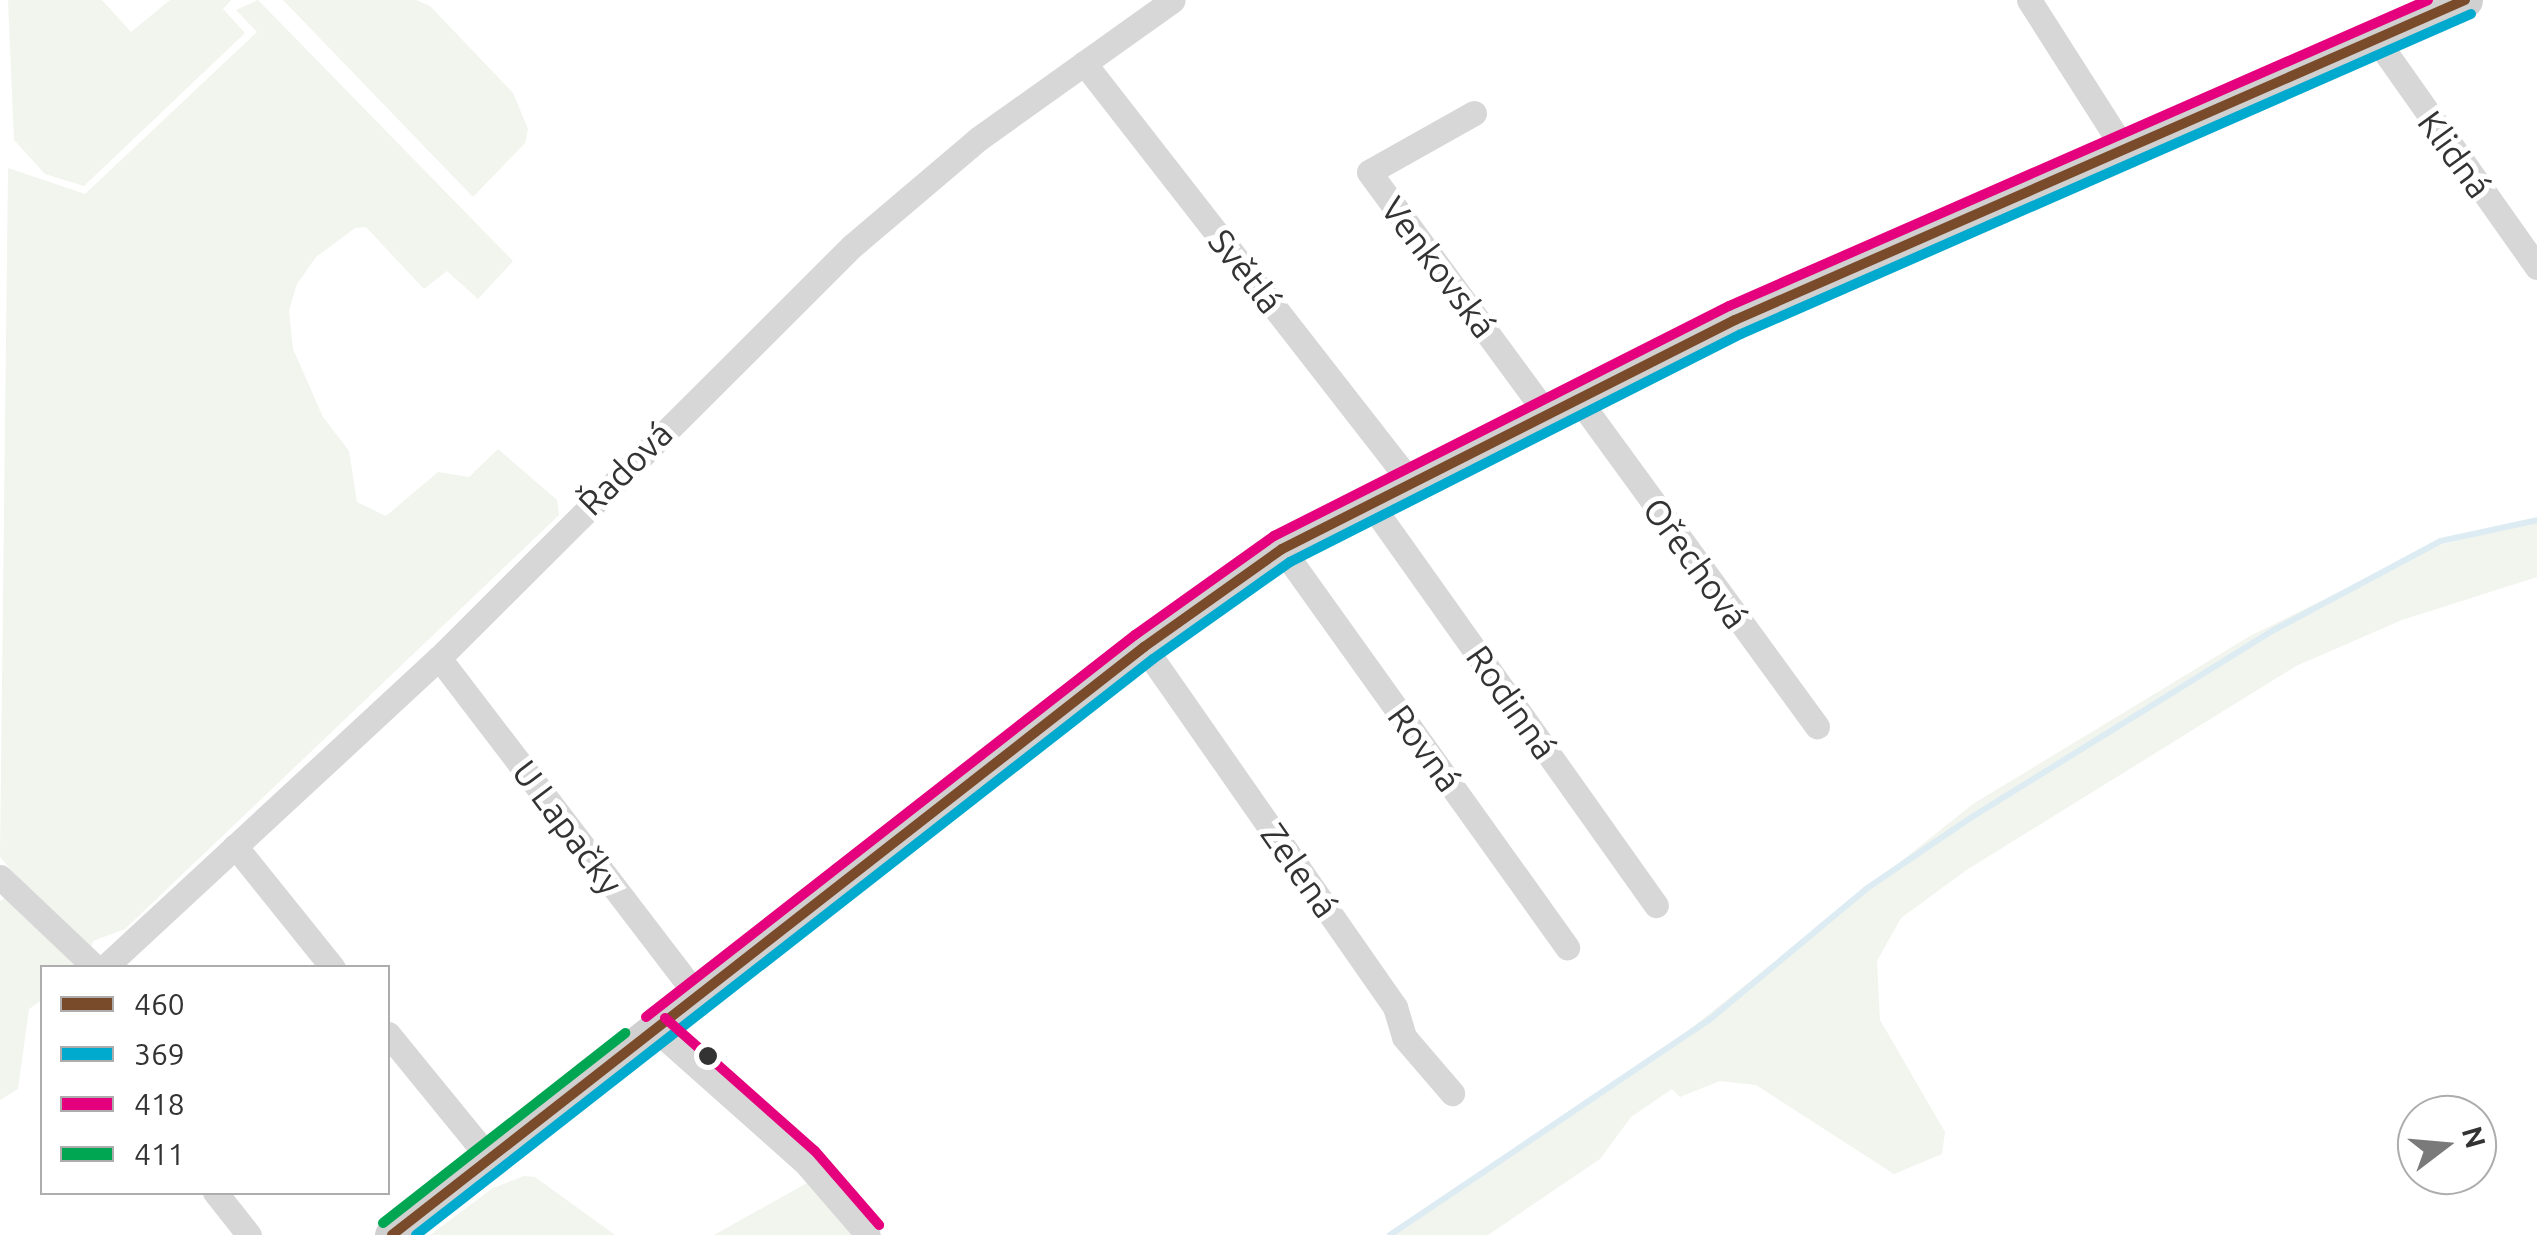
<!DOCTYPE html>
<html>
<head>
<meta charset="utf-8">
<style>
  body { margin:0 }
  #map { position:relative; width:2537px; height:1235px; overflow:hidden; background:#fff; font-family:Ubuntu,sans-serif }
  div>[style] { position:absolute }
  .green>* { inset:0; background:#f1f5ed }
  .stream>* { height:6px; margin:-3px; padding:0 3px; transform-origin:3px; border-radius:3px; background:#ddebf3 }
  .street>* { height:25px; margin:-12.5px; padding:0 12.5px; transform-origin:12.5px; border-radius:12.5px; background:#d7d7d7 }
  .secondary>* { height:35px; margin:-17.5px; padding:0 17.5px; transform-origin:17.5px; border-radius:17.5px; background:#d0d0d0 }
  .bus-1>* { height:10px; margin:-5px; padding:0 5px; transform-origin:5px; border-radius:5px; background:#7a4b2a }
  .bus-2>* { height:10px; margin:-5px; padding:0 5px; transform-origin:5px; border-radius:5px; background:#00a9ce }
  .bus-3>* { height:10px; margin:-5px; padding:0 5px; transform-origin:5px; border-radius:5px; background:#e5007d }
  .bus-4>* { height:10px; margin:-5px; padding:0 5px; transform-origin:5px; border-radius:5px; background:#00a651 }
  .dots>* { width:28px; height:28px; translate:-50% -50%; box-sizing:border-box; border:5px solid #fff; border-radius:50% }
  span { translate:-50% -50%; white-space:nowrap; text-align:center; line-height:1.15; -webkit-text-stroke:10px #fff; paint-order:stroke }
  .street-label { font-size:35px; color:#333 }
  .legend { position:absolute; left:40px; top:965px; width:350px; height:230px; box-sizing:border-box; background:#fff; border:2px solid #adadad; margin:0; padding:12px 18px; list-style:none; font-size:30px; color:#333 }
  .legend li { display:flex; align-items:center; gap:20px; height:50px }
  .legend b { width:50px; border:2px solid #adadad }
  .north { position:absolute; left:2397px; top:1095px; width:100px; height:100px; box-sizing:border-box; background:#fff; border:2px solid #adadad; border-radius:50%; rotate:74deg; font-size:28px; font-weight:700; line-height:40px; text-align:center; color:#333 }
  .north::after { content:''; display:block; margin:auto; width:35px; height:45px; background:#7a7a7a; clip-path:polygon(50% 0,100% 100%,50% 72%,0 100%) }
</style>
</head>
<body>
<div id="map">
  <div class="green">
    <i style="clip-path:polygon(8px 0,102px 0,131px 32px,170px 0,231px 0,223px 9px,245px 33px,84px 186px,45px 174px,14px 140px)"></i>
    <i style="clip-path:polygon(258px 0,513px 261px,478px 299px,447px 271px,424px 289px,366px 227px,355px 228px,316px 257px,297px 284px,289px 310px,293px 349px,323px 417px,349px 451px,357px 502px,386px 516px,438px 472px,469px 477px,498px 449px,557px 500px,559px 515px,125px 929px,93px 941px,86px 967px,42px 968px,42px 1000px,29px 1009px,18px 1089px,0 1100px,0 901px,26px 887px,0 857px,8px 168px,85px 194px,257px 32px,236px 10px)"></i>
    <i style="clip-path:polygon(283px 0,416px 0,430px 6px,513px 93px,528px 129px,525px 143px,473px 197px)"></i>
    <i style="clip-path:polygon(2537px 521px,2537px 577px,2402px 620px,2296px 666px,1968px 869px,1901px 918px,1877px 961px,1880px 1020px,1945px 1132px,1942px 1154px,1894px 1174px,1756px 1085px,1720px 1081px,1680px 1097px,1672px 1089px,1631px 1117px,1600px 1159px,1488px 1235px,1386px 1235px,1655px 1057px,1973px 804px,2250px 636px,2428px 548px)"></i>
    <i style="clip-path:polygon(524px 1176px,535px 1177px,615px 1235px,430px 1235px,493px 1188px)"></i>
    <i style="clip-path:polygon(816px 1178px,854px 1235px,714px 1235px)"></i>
  </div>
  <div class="stream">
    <i style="left:1390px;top:1235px;width:385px;rotate:-34deg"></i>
    <i style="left:1709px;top:1020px;width:204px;rotate:-39.8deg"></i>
    <i style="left:1866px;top:889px;width:128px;rotate:-34.2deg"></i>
    <i style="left:1972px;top:817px;width:355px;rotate:-31.8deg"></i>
    <i style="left:2274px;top:630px;width:189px;rotate:-28.1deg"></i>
    <i style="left:2441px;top:541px;width:98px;rotate:-12.3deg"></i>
  </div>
  <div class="street">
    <i style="left:2029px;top:0;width:177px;rotate:57.5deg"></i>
    <i style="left:2376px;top:39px;width:279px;rotate:54.8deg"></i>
    <i style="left:1084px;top:63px;width:529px;rotate:52.07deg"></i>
    <i style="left:1474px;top:113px;width:120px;rotate:150.7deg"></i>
    <i style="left:1369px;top:172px;width:298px;rotate:53.7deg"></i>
    <i style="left:1576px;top:396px;width:409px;rotate:53.9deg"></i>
    <i style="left:1368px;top:500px;width:497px;rotate:54.6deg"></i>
    <i style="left:1282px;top:549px;width:490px;rotate:54.4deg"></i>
    <i style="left:1144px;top:647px;width:439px;rotate:55.1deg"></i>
    <i style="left:1395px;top:1007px;width:31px;rotate:73deg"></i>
    <i style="left:1404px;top:1037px;width:74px;rotate:49.4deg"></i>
    <i style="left:439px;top:658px;width:425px;rotate:52.6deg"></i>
    <i style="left:235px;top:846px;width:156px;rotate:51.2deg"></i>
    <i style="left:0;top:877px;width:132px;rotate:43.5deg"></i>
    <i style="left:104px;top:968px;width:456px;rotate:-42.8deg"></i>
    <i style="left:439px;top:658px;width:583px;rotate:-44.93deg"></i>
    <i style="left:852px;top:246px;width:165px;rotate:-40.3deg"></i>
    <i style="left:978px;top:139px;width:239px;rotate:-35.5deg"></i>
    <i style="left:655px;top:1029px;width:200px;rotate:41.6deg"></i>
    <i style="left:805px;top:1162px;width:96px;rotate:49.2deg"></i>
    <i style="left:388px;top:1034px;width:161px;rotate:50.8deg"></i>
    <i style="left:215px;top:1192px;width:55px;rotate:51.7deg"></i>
  </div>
  <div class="secondary">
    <i style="left:392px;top:1235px;width:955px;rotate:-38.02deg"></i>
    <i style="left:1144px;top:647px;width:169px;rotate:-35.4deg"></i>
    <i style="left:1282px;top:549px;width:508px;rotate:-26.82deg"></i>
    <i style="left:1735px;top:320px;width:797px;rotate:-23.67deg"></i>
  </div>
  <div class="bus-1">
    <i style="left:392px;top:1235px;width:955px;rotate:-38.02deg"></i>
    <i style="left:1144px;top:647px;width:169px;rotate:-35.4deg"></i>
    <i style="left:1282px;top:549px;width:508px;rotate:-26.82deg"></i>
    <i style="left:1735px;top:320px;width:797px;rotate:-23.67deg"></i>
  </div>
  <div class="bus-2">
    <i style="left:416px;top:1235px;width:935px;rotate:-38.01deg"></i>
    <i style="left:1153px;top:659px;width:168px;rotate:-35.3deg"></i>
    <i style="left:1290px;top:562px;width:505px;rotate:-26.82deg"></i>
    <i style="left:1741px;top:334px;width:797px;rotate:-23.67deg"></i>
  </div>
  <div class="bus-3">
    <i style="left:646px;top:1017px;width:621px;rotate:-38deg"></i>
    <i style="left:1135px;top:635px;width:171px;rotate:-35.5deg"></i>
    <i style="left:1274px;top:536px;width:510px;rotate:-26.82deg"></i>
    <i style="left:1729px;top:306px;width:763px;rotate:-23.64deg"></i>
    <i style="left:665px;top:1018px;width:200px;rotate:41.6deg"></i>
    <i style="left:815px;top:1151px;width:98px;rotate:49.1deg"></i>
  </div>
  <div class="bus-4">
    <i style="left:383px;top:1223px;width:308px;rotate:-38.1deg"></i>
  </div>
  <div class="dots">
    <i style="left:708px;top:1056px;background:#333"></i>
  </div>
  <div class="street-label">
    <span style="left:2455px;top:154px;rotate:54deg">Klidná</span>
    <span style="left:1439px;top:267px;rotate:53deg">Venkovská</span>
    <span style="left:1246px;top:271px;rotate:52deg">Světlá</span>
    <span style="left:625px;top:468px;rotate:-45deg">Řadová</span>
    <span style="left:1696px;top:563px;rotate:54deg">Ořechová</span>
    <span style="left:1512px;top:702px;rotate:55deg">Rodinná</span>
    <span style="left:1425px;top:748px;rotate:54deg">Rovná</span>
    <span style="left:568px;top:827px;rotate:53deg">U Lapačky</span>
    <span style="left:1300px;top:870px;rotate:55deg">Zelená</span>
  </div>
  <ul class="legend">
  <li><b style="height:12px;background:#7a4b2a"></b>460</li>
  <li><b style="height:12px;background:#00a9ce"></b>369</li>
  <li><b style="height:12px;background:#e5007d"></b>418</li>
  <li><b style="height:12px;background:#00a651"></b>411</li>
  </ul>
  <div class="north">N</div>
</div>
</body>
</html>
